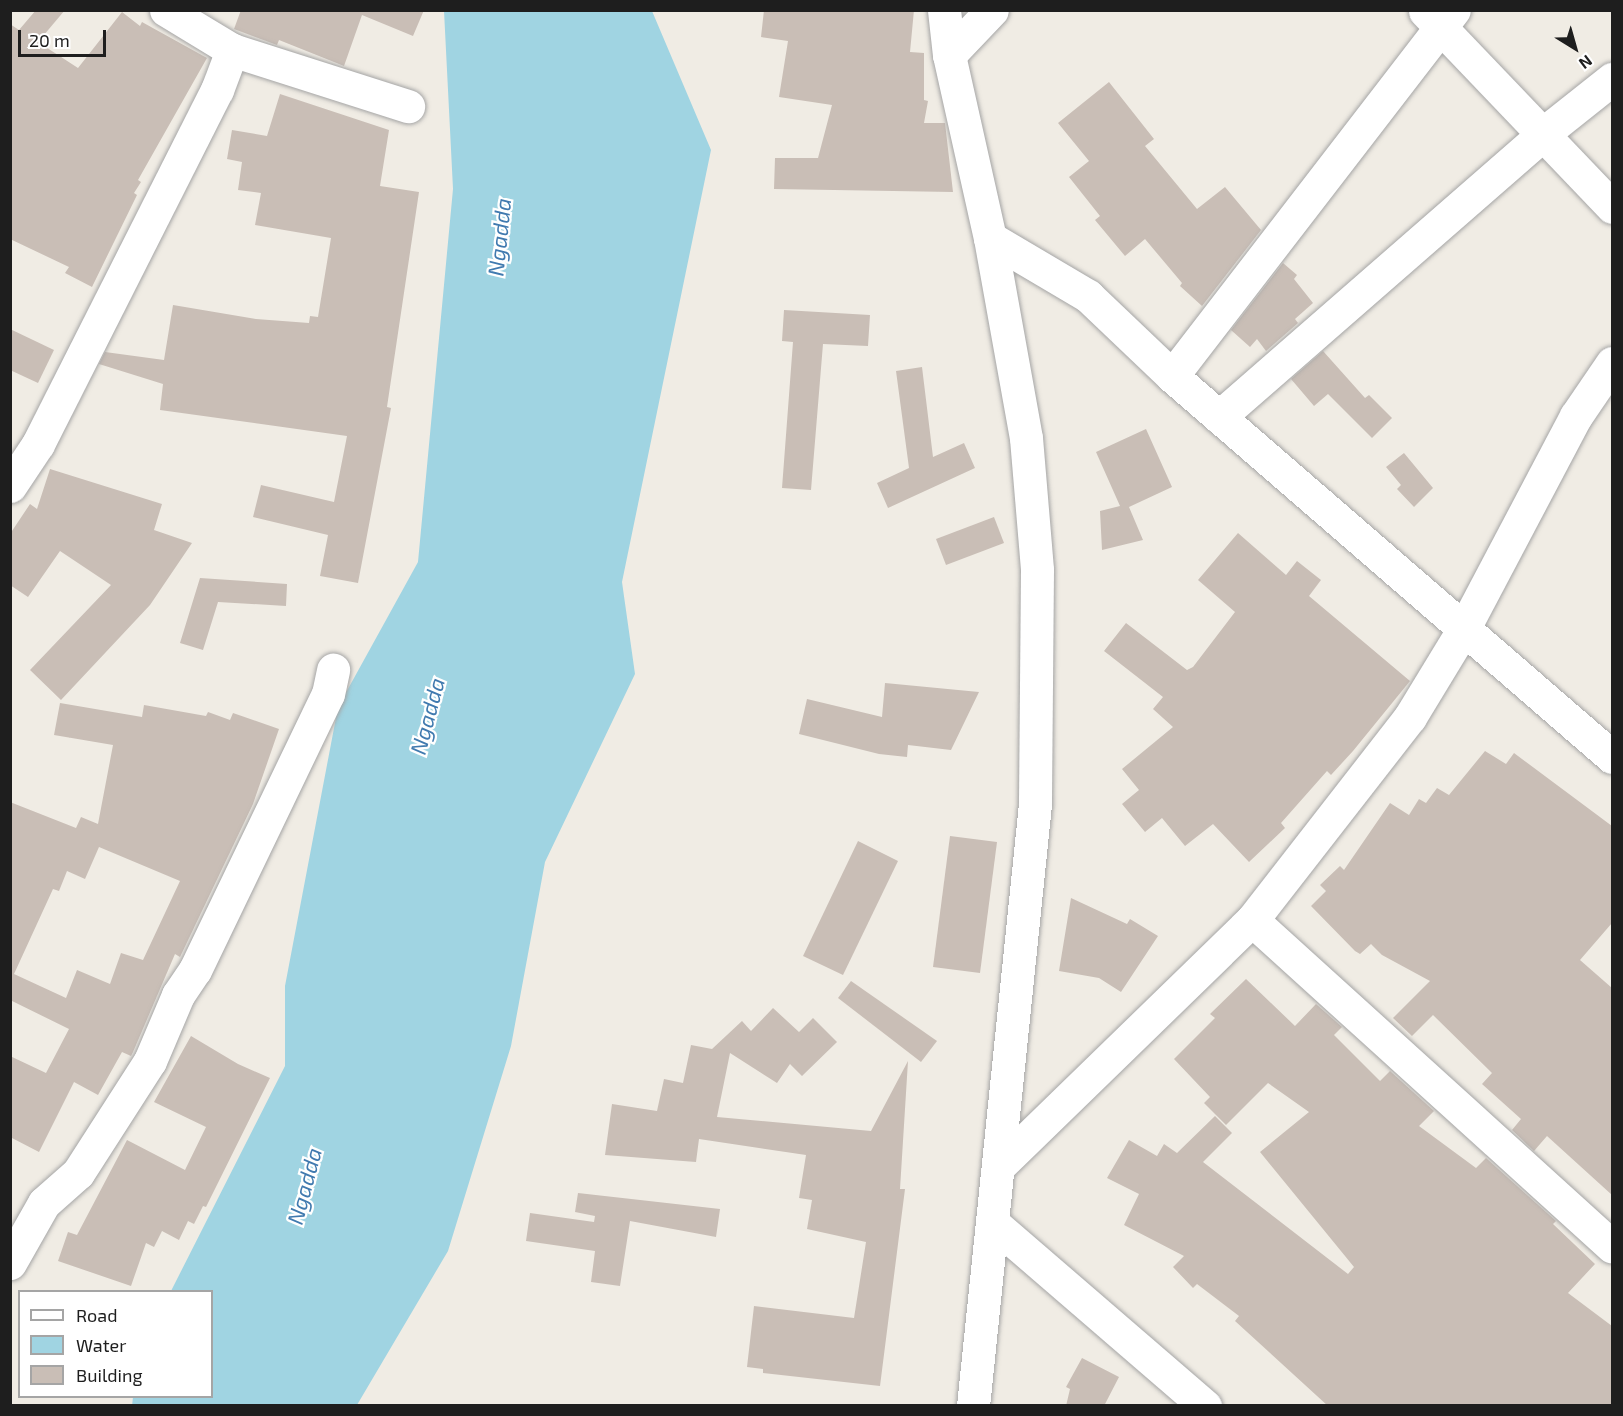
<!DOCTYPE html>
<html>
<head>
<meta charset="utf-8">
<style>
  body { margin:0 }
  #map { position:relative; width:1623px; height:1416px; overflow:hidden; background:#f0ece4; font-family:"Exo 2",sans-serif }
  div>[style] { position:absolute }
  .water>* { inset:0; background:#a0d4e2 }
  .building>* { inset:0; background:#c9beb6 }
  .roads { filter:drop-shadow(0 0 2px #a5a5a5) drop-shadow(0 0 2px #a5a5a5) }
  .minor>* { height:33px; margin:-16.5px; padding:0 16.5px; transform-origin:16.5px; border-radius:16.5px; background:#fff }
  span { translate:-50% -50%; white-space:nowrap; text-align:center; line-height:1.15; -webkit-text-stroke:4.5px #fff; paint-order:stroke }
  .water-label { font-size:22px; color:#407aaf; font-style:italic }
  .frame { position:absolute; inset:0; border:12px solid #1e1e1e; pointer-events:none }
  .legend { position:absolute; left:18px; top:1290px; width:195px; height:108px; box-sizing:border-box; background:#fff; border:2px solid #a5a5a5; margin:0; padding:8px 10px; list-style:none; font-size:18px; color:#1e1e1e }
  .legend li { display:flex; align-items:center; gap:12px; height:30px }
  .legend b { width:30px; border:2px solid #a5a5a5 }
  .north { position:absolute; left:1545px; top:18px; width:60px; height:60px; -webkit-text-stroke:4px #fff; paint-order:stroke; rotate:143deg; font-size:16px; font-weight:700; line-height:24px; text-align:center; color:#1e1e1e }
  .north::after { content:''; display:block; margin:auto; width:21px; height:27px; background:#1e1e1e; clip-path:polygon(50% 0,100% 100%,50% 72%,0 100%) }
  .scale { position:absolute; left:18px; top:30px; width:88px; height:27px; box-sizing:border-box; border:3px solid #1e1e1e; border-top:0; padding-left:8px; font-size:18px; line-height:21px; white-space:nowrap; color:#1e1e1e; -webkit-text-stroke:4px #fff; paint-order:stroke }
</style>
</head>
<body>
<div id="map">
  <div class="water">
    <i style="clip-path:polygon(444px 11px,652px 11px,711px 150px,622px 582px,635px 674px,545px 862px,511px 1046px,448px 1251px,357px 1405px,132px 1406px,133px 1397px,212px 1396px,212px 1292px,171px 1291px,285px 1066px,285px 986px,338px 707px,418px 562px,453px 189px)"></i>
  </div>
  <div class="building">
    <i style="clip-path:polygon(36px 10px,65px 10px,38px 42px,78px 68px,122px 12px,140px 26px,142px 22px,207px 58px,138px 180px,141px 182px,134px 193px,137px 195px,92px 287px,65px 273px,69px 267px,10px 239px,10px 24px,19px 30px)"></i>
    <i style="clip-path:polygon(241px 10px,424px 10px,413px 36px,362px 15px,344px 66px,279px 40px,277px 45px,234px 29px)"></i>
    <i style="clip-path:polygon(764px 10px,914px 10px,910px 52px,924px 53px,924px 100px,928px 101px,924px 123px,945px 123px,953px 192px,774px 189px,775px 158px,818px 158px,832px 105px,779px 97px,788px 41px,761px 37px)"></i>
    <i style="clip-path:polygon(1109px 82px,1154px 139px,1145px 146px,1197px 209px,1225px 187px,1261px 230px,1202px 306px,1180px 286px,1182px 283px,1145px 239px,1125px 256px,1095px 220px,1100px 216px,1069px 177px,1089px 161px,1058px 123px)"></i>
    <i style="clip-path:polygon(280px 94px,389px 130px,380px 186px,419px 192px,387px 407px,391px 408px,358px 583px,320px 576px,328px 535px,253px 517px,261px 485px,334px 502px,347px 436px,160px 410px,163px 384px,99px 364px,105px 352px,164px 360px,173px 305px,256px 319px,309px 323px,310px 316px,318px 317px,331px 238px,255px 225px,261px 193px,238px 190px,242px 162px,227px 159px,232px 130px,267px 136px)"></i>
    <i style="clip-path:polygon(1283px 263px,1297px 275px,1294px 279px,1313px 303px,1295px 319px,1298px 323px,1266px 351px,1257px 339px,1250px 347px,1231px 330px)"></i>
    <i style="clip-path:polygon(784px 310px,870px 315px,868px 346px,823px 344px,811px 490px,782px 488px,793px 342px,782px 341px)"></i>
    <i style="clip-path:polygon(10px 329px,54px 350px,38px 383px,10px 370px)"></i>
    <i style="clip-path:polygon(1323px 351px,1365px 398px,1369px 395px,1392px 418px,1372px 438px,1328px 394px,1314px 406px,1291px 379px)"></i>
    <i style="clip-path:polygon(922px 367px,933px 457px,964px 443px,975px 468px,888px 508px,877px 483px,909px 468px,896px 371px)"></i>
    <i style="clip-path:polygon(1146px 429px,1172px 487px,1129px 507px,1143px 540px,1102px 550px,1100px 511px,1120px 506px,1096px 452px)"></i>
    <i style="clip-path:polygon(1404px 453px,1433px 488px,1414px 507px,1397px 489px,1401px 485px,1386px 467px)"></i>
    <i style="clip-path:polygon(50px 469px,162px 504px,154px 530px,192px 543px,150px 605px,61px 700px,30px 670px,111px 585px,60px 551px,28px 597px,10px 585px,10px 534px,30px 504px,37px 509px)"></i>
    <i style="clip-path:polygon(994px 517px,1004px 543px,946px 565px,936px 539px)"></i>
    <i style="clip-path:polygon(1238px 533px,1286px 575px,1297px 561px,1321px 580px,1309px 596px,1410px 681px,1353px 751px,1331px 775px,1327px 771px,1281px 823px,1285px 828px,1249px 862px,1213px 824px,1185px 846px,1162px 818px,1145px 832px,1122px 804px,1139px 790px,1122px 769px,1173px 727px,1153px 709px,1163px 697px,1104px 651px,1126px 623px,1187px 670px,1193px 667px,1235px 612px,1198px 580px)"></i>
    <i style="clip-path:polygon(200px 578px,287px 584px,286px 606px,218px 602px,203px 650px,180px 643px)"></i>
    <i style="clip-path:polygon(885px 683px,979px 692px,951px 750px,908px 745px,907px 757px,879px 754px,799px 734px,807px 699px,882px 717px)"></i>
    <i style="clip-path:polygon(evenodd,60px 703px,142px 717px,144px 705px,206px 716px,208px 712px,230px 720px,233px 713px,279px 729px,253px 804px,180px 957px,175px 954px,133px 1052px,131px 1056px,122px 1052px,98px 1095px,74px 1082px,39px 1152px,10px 1137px,10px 1056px,46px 1073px,69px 1029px,10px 1000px,10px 802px,76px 828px,81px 817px,98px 824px,113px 745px,54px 735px,60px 703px,99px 847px,180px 881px,143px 960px,121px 953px,110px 984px,77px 970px,66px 998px,14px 974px,53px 889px,59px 891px,67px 871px,85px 879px,99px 847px)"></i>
    <i style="clip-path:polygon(1485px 751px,1506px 764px,1514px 753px,1612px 826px,1612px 923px,1580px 960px,1612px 988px,1612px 1195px,1547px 1136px,1534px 1151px,1512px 1130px,1521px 1119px,1482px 1084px,1492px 1073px,1433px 1015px,1412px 1036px,1393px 1018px,1430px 981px,1382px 955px,1371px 944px,1360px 954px,1355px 951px,1311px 906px,1326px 891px,1320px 885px,1340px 866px,1344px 870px,1390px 803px,1409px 815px,1419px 799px,1426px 803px,1437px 788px,1449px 795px)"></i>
    <i style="clip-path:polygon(950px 836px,997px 842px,980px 973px,933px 967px)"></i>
    <i style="clip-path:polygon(858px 841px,898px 861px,843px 975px,803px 956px)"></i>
    <i style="clip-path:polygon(1071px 898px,1127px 924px,1130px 919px,1158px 936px,1121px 992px,1099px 978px,1059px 971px)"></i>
    <i style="clip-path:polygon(1246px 979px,1295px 1026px,1316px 1004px,1342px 1027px,1334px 1035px,1380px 1081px,1390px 1071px,1434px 1111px,1419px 1126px,1476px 1168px,1486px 1158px,1556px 1221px,1553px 1224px,1595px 1264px,1568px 1293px,1612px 1326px,1612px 1406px,1328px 1406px,1235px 1321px,1239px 1316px,1197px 1284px,1193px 1288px,1173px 1267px,1184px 1256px,1124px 1225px,1139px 1194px,1107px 1178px,1129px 1140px,1157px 1156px,1164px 1144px,1177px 1153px,1215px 1116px,1232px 1133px,1203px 1162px,1348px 1274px,1354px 1267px,1260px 1152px,1309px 1112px,1268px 1083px,1226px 1125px,1204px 1103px,1210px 1097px,1174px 1059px,1215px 1018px,1210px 1014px)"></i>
    <i style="clip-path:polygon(851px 981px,937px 1041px,921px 1062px,838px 998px)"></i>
    <i style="clip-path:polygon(773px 1008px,799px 1032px,813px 1018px,837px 1042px,802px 1076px,790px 1064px,777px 1083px,730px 1053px,717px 1117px,871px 1131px,908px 1061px,900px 1189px,905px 1189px,880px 1386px,763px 1373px,763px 1369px,747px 1367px,754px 1306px,854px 1318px,866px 1242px,807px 1229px,812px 1200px,799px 1198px,806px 1155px,699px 1139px,696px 1162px,605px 1155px,612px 1104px,657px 1111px,664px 1079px,683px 1083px,691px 1045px,712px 1049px,742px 1021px,751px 1031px)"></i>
    <i style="clip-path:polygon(191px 1036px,238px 1064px,270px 1078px,206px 1207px,203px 1206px,194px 1224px,188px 1221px,179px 1240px,162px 1231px,154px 1247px,146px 1243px,131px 1286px,58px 1261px,68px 1232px,77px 1235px,127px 1140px,185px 1170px,206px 1127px,154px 1102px)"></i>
    <i style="clip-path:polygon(578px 1193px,720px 1209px,716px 1237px,630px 1221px,620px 1286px,591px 1282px,595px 1251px,526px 1241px,530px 1213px,594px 1222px,595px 1216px,575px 1212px)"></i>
    <i style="clip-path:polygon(1082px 1358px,1119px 1377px,1104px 1406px,1066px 1406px,1070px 1389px,1066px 1387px)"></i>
  </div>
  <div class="roads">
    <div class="minor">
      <i style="left:166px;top:10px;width:77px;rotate:31.2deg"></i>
      <i style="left:232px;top:50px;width:185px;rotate:17.7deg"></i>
      <i style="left:944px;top:10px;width:45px;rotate:83.7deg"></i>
      <i style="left:949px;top:55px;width:188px;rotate:77.4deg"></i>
      <i style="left:990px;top:238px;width:203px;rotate:79.8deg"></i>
      <i style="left:1026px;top:438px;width:132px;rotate:85.2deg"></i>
      <i style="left:1037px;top:570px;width:234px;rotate:90.5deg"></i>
      <i style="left:1035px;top:804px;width:605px;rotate:95.88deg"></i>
      <i style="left:1425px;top:11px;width:271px;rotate:46.3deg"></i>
      <i style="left:949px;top:55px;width:62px;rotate:-46.3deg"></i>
      <i style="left:990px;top:238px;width:114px;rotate:30.6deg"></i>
      <i style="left:1088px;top:296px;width:116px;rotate:43.6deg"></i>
      <i style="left:1172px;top:376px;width:582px;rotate:40.89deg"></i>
      <i style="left:1172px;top:376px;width:462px;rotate:-52.4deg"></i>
      <i style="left:1219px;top:417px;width:432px;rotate:-41.1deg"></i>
      <i style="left:1544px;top:133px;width:87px;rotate:-38.5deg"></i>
      <i style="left:10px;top:486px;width:50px;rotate:-56.3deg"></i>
      <i style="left:38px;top:444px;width:397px;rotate:-63.2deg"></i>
      <i style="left:217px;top:90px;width:43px;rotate:-69.4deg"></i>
      <i style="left:1252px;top:920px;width:486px;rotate:42.2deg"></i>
      <i style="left:1000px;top:1165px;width:351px;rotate:-44.2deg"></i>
      <i style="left:1252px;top:920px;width:257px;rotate:-52.1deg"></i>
      <i style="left:1410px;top:717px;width:102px;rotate:-58.7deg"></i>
      <i style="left:1463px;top:630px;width:242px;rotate:-62.2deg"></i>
      <i style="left:1576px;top:416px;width:64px;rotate:-55.8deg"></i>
      <i style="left:994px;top:1224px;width:279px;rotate:40.8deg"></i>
      <i style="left:10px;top:1263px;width:69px;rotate:-60.5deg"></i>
      <i style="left:44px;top:1203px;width:45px;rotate:-41.4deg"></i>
      <i style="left:78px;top:1173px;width:133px;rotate:-57.3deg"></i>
      <i style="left:150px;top:1061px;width:72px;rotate:-67deg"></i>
      <i style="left:178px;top:995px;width:30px;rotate:-56deg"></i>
      <i style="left:195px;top:970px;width:306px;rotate:-64.3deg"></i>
      <i style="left:328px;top:694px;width:25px;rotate:-78deg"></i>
    </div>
  </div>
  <div class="water-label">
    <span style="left:499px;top:237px;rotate:-84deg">Ngadda</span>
    <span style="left:427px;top:716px;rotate:-75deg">Ngadda</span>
    <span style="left:304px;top:1186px;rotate:-75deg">Ngadda</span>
  </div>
  <div class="frame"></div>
  <ul class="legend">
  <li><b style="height:8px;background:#fff"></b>Road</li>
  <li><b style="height:16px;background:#a0d4e2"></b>Water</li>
  <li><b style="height:16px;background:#c9beb6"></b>Building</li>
  </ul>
  <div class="north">N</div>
  <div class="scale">20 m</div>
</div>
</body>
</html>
